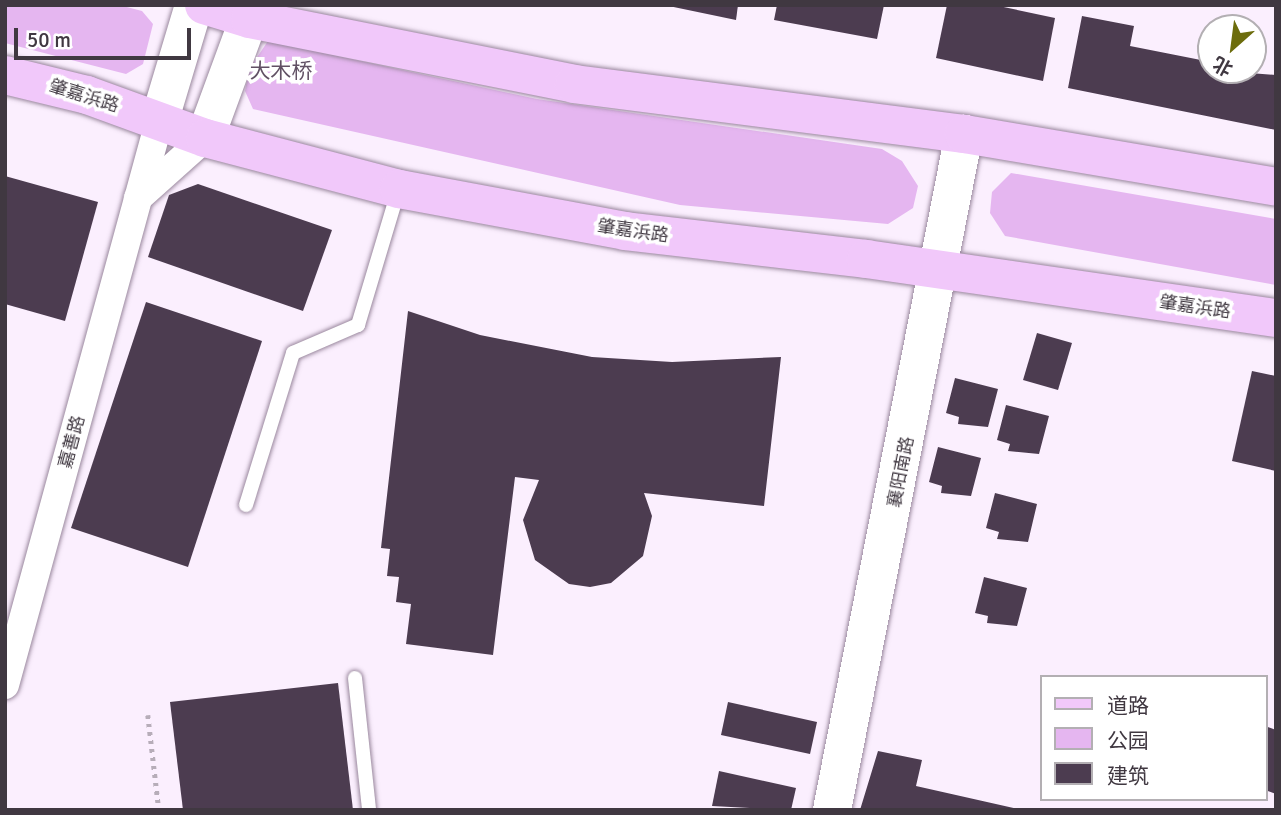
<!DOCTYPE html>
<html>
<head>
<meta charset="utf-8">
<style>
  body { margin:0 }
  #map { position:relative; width:1281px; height:815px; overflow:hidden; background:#fbeffe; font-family:Signika,"Noto Sans SC",sans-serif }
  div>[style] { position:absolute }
  .green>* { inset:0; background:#e5b6f0 }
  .building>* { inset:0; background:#4c3c50 }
  .path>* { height:4.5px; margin-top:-2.25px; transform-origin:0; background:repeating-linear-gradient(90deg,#b7adb9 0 3.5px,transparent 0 8.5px) }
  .roads { filter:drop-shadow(0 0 2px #9a889e) drop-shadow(0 0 2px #9a889e) }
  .lane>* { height:14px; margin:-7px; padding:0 7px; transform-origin:7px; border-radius:7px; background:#fff }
  .street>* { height:28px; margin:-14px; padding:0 14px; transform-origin:14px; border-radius:14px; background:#fff }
  .secondary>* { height:38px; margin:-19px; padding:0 19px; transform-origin:19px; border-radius:19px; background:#fff }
  .primary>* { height:38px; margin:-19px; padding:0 19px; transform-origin:19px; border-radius:19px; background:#f1c8fa }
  span { translate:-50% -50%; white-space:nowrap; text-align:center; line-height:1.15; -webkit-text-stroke:7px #fff; paint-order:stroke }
  .street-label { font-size:18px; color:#403841 }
  .quarter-label { font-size:21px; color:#615064 }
  .frame { position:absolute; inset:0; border:7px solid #403841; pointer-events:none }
  .legend { position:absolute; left:1040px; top:675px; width:228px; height:126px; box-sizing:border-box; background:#fff; border:2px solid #b3afb3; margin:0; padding:9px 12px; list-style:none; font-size:21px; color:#403841 }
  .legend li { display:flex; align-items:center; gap:14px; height:35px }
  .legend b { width:35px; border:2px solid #b3afb3 }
  .north { position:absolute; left:1197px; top:14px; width:70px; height:70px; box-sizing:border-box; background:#fff; border:2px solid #b3afb3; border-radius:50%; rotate:208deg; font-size:19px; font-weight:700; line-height:28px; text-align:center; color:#403841 }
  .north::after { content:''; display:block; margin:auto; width:24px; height:32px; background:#6c6c0c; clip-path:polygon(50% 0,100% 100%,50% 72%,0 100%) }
  .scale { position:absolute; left:14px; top:28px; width:177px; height:32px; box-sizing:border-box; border:4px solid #403841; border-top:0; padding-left:9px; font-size:21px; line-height:24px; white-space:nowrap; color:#403841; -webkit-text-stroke:5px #fff; paint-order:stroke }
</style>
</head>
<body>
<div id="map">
  <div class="green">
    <i style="clip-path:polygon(5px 5px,119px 5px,142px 11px,153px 24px,143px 64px,126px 74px,5px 43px)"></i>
    <i style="clip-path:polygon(268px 41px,537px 99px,882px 149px,902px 161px,918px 186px,913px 208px,888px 224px,680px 205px,253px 109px,245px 91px,249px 69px)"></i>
    <i style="clip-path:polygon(1011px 173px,1276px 219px,1276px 285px,1005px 236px,990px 213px,992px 192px)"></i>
  </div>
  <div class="building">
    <i style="clip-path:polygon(664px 5px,738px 5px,736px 20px)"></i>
    <i style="clip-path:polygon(777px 5px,884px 5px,877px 39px,774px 20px)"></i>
    <i style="clip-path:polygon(947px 5px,994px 5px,1055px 18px,1043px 81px,936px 58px)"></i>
    <i style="clip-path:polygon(1082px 16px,1134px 26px,1130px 46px,1211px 62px,1211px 70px,1276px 75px,1276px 130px,1068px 88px)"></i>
    <i style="clip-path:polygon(5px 176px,98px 202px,65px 321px,5px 304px)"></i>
    <i style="clip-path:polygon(198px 184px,332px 230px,303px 311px,148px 257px,169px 195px)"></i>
    <i style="clip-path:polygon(146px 302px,262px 341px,188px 567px,71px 528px)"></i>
    <i style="clip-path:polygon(408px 311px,480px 335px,592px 357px,672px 362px,781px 357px,764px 506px,644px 493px,652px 516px,643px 556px,611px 583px,590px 587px,569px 584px,535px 560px,523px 520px,539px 480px,515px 477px,493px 655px,406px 644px,411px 604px,396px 602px,399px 577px,387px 576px,390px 549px,381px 548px)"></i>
    <i style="clip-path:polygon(1037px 333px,1072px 343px,1058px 390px,1023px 380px)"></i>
    <i style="clip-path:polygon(1252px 371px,1276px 376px,1276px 471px,1232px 461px)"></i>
    <i style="clip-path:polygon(955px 378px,998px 389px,988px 427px,958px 424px,959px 417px,946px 413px)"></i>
    <i style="clip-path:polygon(1006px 405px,1049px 416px,1039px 454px,1008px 451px,1010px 444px,997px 440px)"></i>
    <i style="clip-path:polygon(938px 447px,981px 458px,971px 496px,941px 493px,942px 486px,929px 482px)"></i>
    <i style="clip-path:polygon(995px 493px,1037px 504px,1028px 542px,997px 539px,999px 532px,986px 528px)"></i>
    <i style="clip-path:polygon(984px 577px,1027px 588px,1017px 626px,987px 623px,988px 616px,975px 613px)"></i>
    <i style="clip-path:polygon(338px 683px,353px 810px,183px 810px,170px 702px)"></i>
    <i style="clip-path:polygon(728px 702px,817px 722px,810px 754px,721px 735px)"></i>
    <i style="clip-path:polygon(1265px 726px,1276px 730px,1276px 794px,1265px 790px)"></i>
    <i style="clip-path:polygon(878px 751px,922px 760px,916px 786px,1022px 810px,860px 810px)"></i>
    <i style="clip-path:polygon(719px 771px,796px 788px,791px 810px,712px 806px)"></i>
  </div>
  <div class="path">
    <i style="left:148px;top:715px;width:96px;rotate:83.4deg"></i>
  </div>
  <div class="roads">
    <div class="lane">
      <i style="left:246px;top:505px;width:159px;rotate:-72.8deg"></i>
      <i style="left:293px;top:353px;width:71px;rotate:-23.3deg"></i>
      <i style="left:358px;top:325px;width:139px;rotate:-73.3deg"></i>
      <i style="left:355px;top:678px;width:133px;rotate:83.9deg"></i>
    </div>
    <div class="street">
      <i style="left:138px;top:198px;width:90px;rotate:-41.8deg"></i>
      <i style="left:5px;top:685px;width:584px;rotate:-74.7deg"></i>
    </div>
    <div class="secondary">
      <i style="left:159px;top:122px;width:122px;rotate:-73.3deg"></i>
      <i style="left:205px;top:138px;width:142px;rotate:-69.8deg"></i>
      <i style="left:832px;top:810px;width:689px;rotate:-78.95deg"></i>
    </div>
    <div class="primary">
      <i style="left:204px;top:5px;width:48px;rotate:16.9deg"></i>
      <i style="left:250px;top:19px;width:330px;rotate:11.3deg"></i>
      <i style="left:574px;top:84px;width:393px;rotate:7.3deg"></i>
      <i style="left:964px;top:134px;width:316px;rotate:9.6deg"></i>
      <i style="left:5px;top:75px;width:84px;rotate:13.7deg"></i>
      <i style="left:87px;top:95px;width:126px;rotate:20deg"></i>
      <i style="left:205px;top:138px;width:201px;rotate:14.7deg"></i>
      <i style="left:399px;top:189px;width:230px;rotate:10.5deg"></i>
      <i style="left:625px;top:231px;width:243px;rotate:6.6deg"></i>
      <i style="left:866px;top:259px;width:414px;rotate:8.2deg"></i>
    </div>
  </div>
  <div class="street-label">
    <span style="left:84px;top:96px;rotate:17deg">肇嘉浜路</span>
    <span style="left:633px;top:231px;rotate:8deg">肇嘉浜路</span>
    <span style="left:1195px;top:307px;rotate:8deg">肇嘉浜路</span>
    <span style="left:72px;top:442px;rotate:-75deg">嘉善路</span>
    <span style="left:901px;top:472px;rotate:-79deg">襄阳南路</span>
  </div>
  <div class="quarter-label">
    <span style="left:281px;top:71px">大木桥</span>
  </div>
  <div class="frame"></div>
  <ul class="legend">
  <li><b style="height:9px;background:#f1c8fa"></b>道路</li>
  <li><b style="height:19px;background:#e5b6f0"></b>公园</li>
  <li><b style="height:19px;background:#4c3c50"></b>建筑</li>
  </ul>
  <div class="north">北</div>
  <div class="scale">50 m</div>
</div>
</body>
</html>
